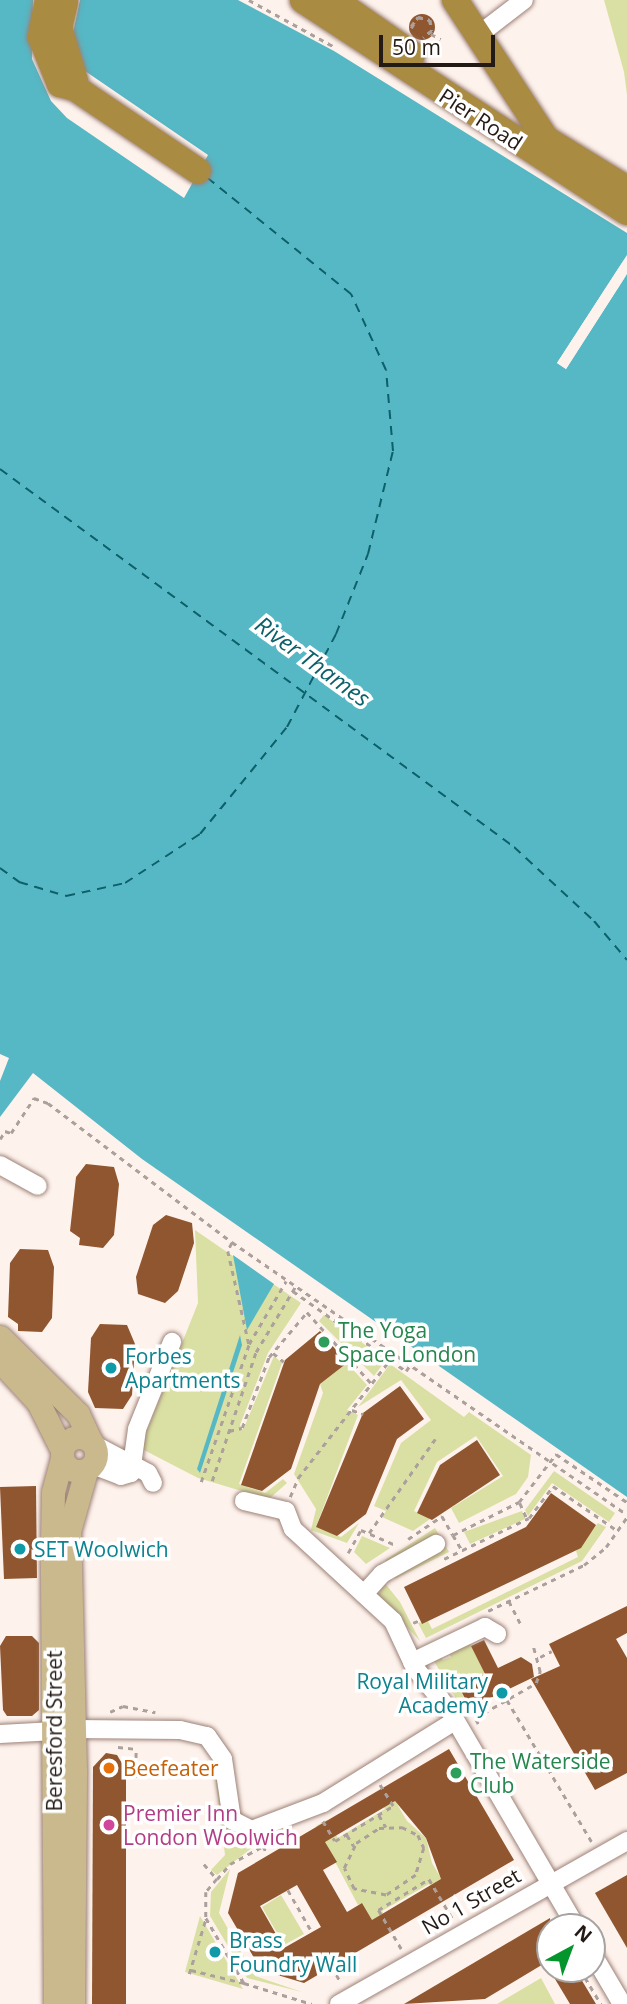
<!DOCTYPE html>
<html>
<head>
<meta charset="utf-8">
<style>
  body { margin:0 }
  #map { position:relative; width:627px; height:2004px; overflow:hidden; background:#fef2ed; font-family:"Open Sans",sans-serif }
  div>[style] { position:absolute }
  .green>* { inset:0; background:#dae0a3 }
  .water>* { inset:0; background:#56b7c5 }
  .pier>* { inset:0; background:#fef2ed }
  .ferry>* { height:2px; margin-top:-1px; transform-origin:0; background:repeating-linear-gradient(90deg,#0c606a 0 9px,transparent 0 16px) }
  .building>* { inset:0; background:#8f562f }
  .round { border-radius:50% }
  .path>* { height:2.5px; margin-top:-1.25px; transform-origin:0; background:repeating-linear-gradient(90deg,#aba09b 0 5px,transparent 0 10px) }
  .roads { filter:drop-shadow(0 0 2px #9c8176) drop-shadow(0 0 2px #9c8176) }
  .minor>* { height:18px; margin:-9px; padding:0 9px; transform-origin:9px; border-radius:9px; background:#fff }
  .major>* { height:23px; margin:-11.5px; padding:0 11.5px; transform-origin:11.5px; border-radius:11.5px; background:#cbb98e }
  .major>.ring { margin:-11.5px; padding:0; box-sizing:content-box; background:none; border:23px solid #cbb98e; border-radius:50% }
  .highway>* { height:26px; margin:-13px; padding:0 13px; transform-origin:13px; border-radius:13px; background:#a98b42 }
  .dots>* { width:19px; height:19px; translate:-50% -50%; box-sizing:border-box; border:4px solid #fff; border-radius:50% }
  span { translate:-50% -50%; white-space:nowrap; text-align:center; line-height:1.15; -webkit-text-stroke:7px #fff; paint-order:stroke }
  .street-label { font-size:21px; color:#241a15 }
  .leisure-label { font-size:21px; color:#27864d }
  .left { translate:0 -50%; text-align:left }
  .culture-label { font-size:21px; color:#0d838f }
  .right { translate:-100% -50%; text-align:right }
  .food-label { font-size:21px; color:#c56008 }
  .hotel-label { font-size:21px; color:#b23c85 }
  .water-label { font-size:23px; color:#0c606a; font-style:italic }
  .north { position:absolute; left:536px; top:1913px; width:70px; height:70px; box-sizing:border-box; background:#fff; border:2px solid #a7a3a1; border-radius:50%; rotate:41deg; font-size:19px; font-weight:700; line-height:28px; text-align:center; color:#241a15 }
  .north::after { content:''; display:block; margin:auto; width:24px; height:32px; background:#04952c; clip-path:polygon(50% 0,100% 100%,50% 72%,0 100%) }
  .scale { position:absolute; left:379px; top:35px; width:116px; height:32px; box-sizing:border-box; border:4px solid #241a15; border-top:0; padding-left:9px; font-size:21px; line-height:24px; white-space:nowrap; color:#241a15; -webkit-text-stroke:5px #fff; paint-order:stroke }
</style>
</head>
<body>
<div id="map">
  <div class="green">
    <i style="clip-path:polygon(604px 0,627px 0,627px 95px,624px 72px)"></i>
    <i style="clip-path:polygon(195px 1230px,301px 1303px,268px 1353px,240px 1425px,243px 1430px,274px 1356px,282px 1363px,239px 1484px,265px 1493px,283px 1479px,287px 1483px,269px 1499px,198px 1478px,140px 1448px,198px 1303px)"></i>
    <i style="clip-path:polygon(324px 1315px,386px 1360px,374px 1376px,319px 1321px)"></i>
    <i style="clip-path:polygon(347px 1363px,367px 1385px,347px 1410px,358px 1415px,316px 1527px,341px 1537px,359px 1523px,347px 1543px,311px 1530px,316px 1509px,294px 1474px,323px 1393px,320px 1384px)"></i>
    <i style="clip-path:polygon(390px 1364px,464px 1417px,469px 1412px,531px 1455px,528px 1477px,516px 1494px,459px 1523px,451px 1508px,503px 1476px,476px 1436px,437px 1462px,414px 1511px,430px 1519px,413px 1531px,382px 1517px,386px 1511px,374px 1506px,401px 1443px,431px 1420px,401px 1380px,358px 1407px)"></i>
    <i style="clip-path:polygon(554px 1471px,615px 1513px,609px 1522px,552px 1483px,528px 1516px,525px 1510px)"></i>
    <i style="clip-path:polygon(522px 1511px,525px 1519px,470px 1544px,464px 1532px)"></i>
    <i style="clip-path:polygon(598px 1523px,606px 1527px,582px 1561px,426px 1638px,418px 1623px,428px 1621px,432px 1629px,578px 1557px,576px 1551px)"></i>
    <i style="clip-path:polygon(435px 1528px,449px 1552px,395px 1579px,385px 1560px)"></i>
    <i style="clip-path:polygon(362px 1536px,390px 1548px,366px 1564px,354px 1552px)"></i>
    <i style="clip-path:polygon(384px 1582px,400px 1602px,420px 1641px,378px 1596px)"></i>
    <i style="clip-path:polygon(469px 1641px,485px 1674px,459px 1687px,466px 1702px,460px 1705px,434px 1661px,440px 1654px,443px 1660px,451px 1657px,448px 1651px)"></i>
    <i style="clip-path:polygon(213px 1758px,229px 1843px,235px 1847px,247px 1841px,253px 1847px,217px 1875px,211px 1870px,225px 1855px)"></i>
    <i style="clip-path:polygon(387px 1787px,407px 1821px,426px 1838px,432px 1863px,451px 1895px,440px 1901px,429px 1884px,382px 1911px,391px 1928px,380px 1934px,362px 1903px,358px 1905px,316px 1826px,327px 1820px,338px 1838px,385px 1809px,376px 1793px)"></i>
    <i style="clip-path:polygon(230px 1869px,219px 1913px,255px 1976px,302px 1992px,247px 1978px,210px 1916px,211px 1892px)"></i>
    <i style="clip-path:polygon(281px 1895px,304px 1934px,284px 1945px,262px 1907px)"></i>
    <i style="clip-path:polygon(200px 1916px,243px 1989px,185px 1972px)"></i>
    <i style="clip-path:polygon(541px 1978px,555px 2004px,497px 2004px)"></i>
  </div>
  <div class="water">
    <i style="clip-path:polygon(0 0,238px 0,334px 51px,627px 233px,627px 255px,557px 363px,566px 369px,627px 274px,627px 1497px,142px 1159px,33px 1073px,0 1117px,0 1081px,9px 1058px,0 1054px)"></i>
    <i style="clip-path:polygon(233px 1255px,274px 1284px,247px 1330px)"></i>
    <i style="clip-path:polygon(240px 1335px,242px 1345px,200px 1473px,197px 1469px)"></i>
  </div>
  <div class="pier">
    <i style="clip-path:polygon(33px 0,80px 0,73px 33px,85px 71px,208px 155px,184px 198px,67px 118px,51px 101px,32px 59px)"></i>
    <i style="clip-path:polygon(627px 255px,562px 362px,627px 274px,566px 369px,557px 363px)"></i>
  </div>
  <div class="ferry">
    <i style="left:0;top:469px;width:638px;rotate:36.33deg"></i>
    <i style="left:514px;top:847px;width:109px;rotate:42.8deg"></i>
    <i style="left:594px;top:921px;width:51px;rotate:49.8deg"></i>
    <i style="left:0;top:868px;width:24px;rotate:36deg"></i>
    <i style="left:19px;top:882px;width:49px;rotate:16.6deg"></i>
    <i style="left:66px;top:896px;width:60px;rotate:-12.4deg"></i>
    <i style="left:125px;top:883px;width:90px;rotate:-33.2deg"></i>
    <i style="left:200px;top:834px;width:138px;rotate:-50.9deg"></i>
    <i style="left:287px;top:727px;width:105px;rotate:-62.2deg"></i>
    <i style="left:336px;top:634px;width:86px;rotate:-68.2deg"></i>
    <i style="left:368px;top:554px;width:106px;rotate:-76.4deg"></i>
    <i style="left:393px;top:451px;width:81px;rotate:-94.9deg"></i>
    <i style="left:386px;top:370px;width:84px;rotate:-114.7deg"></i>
    <i style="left:351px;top:294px;width:184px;rotate:-141deg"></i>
  </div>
  <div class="building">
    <i class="round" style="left:409px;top:14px;width:26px;height:26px"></i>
    <i style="clip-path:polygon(86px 1164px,114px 1167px,119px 1184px,114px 1235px,103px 1248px,79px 1245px,80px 1238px,70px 1231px,76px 1177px)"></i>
    <i style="clip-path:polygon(166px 1215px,192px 1223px,194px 1243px,178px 1291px,165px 1303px,138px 1294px,136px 1277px,153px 1225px)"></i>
    <i style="clip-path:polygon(20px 1249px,48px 1250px,54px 1267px,52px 1318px,42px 1332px,18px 1331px,18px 1324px,8px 1317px,10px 1263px)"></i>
    <i style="clip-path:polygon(100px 1324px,127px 1325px,135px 1344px,132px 1395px,123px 1409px,95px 1408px,88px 1392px,91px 1338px)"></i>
    <i style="clip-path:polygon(320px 1331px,347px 1363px,320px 1384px,291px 1469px,262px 1491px,241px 1485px,285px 1360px)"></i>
    <i style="clip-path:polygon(400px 1386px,424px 1419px,397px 1439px,366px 1514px,337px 1536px,316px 1527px,363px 1413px)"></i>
    <i style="clip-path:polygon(477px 1440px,500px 1475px,432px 1520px,417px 1513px,440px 1465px)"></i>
    <i style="clip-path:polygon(36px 1486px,37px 1578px,4px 1579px,0 1487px)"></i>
    <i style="clip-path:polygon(551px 1493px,596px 1525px,581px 1548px,422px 1624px,404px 1587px,526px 1527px)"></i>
    <i style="clip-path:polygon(627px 1606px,627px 1633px,616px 1639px,627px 1658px,627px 1773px,595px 1790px,531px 1679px,560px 1666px,549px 1644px)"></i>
    <i style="clip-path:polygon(6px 1636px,32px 1636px,39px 1643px,39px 1710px,32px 1716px,7px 1716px,3px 1710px,0 1646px)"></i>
    <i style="clip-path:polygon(484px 1640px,498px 1668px,521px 1657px,532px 1664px,534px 1677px,470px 1708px,459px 1687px,485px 1674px,471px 1646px)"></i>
    <i style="clip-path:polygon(evenodd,449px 1749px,514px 1860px,304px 1983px,261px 1970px,228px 1913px,238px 1873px,449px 1749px,395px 1801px,426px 1838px,441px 1879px,372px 1920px,362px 1903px,347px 1912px,323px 1870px,337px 1862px,325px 1842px,395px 1801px,449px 1749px,297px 1885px,321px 1927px,284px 1948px,260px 1906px,297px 1885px)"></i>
    <i style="clip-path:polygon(106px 1753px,117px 1755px,126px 1770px,126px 2004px,92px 2004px,93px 1767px)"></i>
    <i style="clip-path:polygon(627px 1875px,627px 1948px,595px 1893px)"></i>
    <i style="clip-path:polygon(550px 1918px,550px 1960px,485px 1999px,404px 2004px)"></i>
    <i style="clip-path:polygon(549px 1969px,575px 1969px,596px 2004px,570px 2004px)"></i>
  </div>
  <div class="path">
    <i style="left:249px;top:0;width:96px;rotate:28.7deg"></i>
    <i style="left:411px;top:26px;width:11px;rotate:-52deg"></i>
    <i style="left:418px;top:17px;width:12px;rotate:14deg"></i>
    <i style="left:430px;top:20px;width:11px;rotate:80deg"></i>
    <i style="left:432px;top:31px;width:11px;rotate:142deg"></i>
    <i style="left:411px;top:28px;width:13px;rotate:-58deg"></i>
    <i style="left:418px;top:17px;width:12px;rotate:14deg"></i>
    <i style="left:430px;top:20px;width:11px;rotate:80deg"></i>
    <i style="left:432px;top:31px;width:10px;rotate:143deg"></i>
    <i style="left:431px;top:34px;width:11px;rotate:27deg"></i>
    <i style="left:0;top:1139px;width:9px;rotate:-58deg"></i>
    <i style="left:5px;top:1131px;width:6px;rotate:18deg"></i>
    <i style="left:11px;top:1133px;width:42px;rotate:-56.7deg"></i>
    <i style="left:34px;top:1098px;width:15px;rotate:20deg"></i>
    <i style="left:48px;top:1103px;width:231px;rotate:37.1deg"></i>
    <i style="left:232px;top:1242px;width:480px;rotate:34.6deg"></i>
    <i style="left:232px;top:1243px;width:9px;rotate:117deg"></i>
    <i style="left:228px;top:1251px;width:95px;rotate:77.3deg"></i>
    <i style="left:293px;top:1291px;width:138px;rotate:35.3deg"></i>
    <i style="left:406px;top:1371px;width:7px;rotate:-56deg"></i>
    <i style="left:273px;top:1353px;width:14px;rotate:39deg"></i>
    <i style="left:352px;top:1410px;width:12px;rotate:20deg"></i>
    <i style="left:229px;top:1431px;width:13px;rotate:-13deg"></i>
    <i style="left:242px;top:1428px;width:76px;rotate:-69.2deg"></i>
    <i style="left:269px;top:1357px;width:59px;rotate:-49.8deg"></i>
    <i style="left:307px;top:1312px;width:97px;rotate:47.9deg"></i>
    <i style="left:212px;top:1481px;width:136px;rotate:-71.2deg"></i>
    <i style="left:256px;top:1352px;width:76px;rotate:-59deg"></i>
    <i style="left:201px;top:1482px;width:146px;rotate:-70.8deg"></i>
    <i style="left:249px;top:1344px;width:73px;rotate:-59.6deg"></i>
    <i style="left:290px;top:1497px;width:21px;rotate:-67deg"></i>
    <i style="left:298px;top:1478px;width:150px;rotate:-52.1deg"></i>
    <i style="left:520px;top:1503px;width:17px;rotate:66deg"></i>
    <i style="left:369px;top:1533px;width:115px;rotate:-54.9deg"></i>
    <i style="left:453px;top:1535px;width:17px;rotate:59deg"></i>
    <i style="left:408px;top:1539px;width:41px;rotate:-34.1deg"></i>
    <i style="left:442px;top:1516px;width:22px;rotate:60deg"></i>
    <i style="left:453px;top:1535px;width:74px;rotate:-26.6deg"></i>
    <i style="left:519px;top:1502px;width:61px;rotate:-52.4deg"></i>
    <i style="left:556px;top:1454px;width:86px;rotate:34.1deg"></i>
    <i style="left:348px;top:1553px;width:26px;rotate:-61deg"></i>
    <i style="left:361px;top:1530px;width:40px;rotate:23.4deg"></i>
    <i style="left:444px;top:1559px;width:94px;rotate:-25.8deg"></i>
    <i style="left:529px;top:1518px;width:40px;rotate:-53deg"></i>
    <i style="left:553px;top:1486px;width:79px;rotate:34.7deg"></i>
    <i style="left:509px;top:1601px;width:25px;rotate:63deg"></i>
    <i style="left:488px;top:1611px;width:106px;rotate:-25.6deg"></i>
    <i style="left:584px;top:1565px;width:28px;rotate:-39deg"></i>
    <i style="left:606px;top:1547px;width:37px;rotate:-55deg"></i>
    <i style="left:413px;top:1623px;width:8px;rotate:-23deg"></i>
    <i style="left:540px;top:1657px;width:13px;rotate:-27deg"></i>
    <i style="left:507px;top:1700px;width:165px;rotate:59.1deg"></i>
    <i style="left:110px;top:1712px;width:14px;rotate:-25deg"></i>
    <i style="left:123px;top:1706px;width:33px;rotate:11deg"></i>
    <i style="left:478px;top:1724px;width:7px;rotate:-117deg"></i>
    <i style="left:475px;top:1718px;width:70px;rotate:-29.8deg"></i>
    <i style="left:536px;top:1683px;width:12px;rotate:-70deg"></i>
    <i style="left:540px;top:1672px;width:27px;rotate:-105deg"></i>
    <i style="left:118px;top:1747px;width:18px;rotate:6deg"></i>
    <i style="left:135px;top:1778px;width:28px;rotate:-88deg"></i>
    <i style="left:379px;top:1815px;width:14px;rotate:60deg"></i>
    <i style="left:323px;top:1821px;width:23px;rotate:59deg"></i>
    <i style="left:335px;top:1841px;width:68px;rotate:-31.1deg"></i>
    <i style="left:393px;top:1806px;width:25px;rotate:-122deg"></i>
    <i style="left:402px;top:1827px;width:18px;rotate:27deg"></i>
    <i style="left:418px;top:1835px;width:14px;rotate:65deg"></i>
    <i style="left:424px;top:1848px;width:28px;rotate:107deg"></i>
    <i style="left:416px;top:1875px;width:36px;rotate:146deg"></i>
    <i style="left:386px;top:1895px;width:33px;rotate:-169deg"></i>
    <i style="left:354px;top:1889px;width:23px;rotate:-115deg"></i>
    <i style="left:344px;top:1868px;width:28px;rotate:-64deg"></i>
    <i style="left:356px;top:1843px;width:27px;rotate:-33deg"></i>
    <i style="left:379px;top:1828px;width:23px;rotate:-2deg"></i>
    <i style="left:347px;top:1835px;width:13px;rotate:58deg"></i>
    <i style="left:263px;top:1846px;width:10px;rotate:61deg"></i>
    <i style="left:204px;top:1864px;width:20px;rotate:49deg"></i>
    <i style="left:217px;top:1879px;width:17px;rotate:130deg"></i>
    <i style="left:206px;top:1892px;width:26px;rotate:90deg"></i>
    <i style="left:206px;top:1918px;width:75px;rotate:59.7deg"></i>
    <i style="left:244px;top:1983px;width:71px;rotate:17.2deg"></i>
    <i style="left:217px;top:1879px;width:20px;rotate:-49deg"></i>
    <i style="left:230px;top:1864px;width:44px;rotate:-28.3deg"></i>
    <i style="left:288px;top:1890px;width:48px;rotate:60.3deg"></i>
    <i style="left:401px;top:1949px;width:45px;rotate:-120.5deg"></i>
    <i style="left:378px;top:1910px;width:60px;rotate:-31.3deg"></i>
    <i style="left:429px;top:1879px;width:49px;rotate:59.2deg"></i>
    <i style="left:332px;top:1966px;width:19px;rotate:62deg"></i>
    <i style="left:580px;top:1969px;width:41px;rotate:59deg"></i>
    <i style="left:191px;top:1970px;width:55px;rotate:13.8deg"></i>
    <i style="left:189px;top:1974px;width:59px;rotate:-73.1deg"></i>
  </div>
  <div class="roads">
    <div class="minor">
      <i style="left:481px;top:33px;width:54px;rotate:-37.5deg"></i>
      <i style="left:0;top:1165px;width:43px;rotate:28.9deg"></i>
      <i style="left:93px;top:1444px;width:62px;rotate:27.8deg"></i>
      <i style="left:148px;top:1473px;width:11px;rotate:63deg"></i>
      <i style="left:93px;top:1465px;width:30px;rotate:21deg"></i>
      <i style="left:121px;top:1476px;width:10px;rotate:-17deg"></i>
      <i style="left:131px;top:1473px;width:44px;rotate:-82.2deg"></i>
      <i style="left:137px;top:1429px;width:94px;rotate:-68.1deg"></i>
      <i style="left:244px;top:1501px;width:43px;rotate:13.4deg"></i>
      <i style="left:286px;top:1511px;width:19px;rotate:69deg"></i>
      <i style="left:293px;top:1529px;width:136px;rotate:42.6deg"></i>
      <i style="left:393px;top:1621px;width:52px;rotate:64.9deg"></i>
      <i style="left:415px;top:1668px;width:55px;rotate:50.9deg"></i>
      <i style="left:450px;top:1711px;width:250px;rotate:59.7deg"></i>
      <i style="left:364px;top:1594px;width:27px;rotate:-48deg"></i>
      <i style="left:382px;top:1574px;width:62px;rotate:-29.1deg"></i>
      <i style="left:412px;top:1662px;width:81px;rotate:-25.6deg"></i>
      <i style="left:485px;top:1627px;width:14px;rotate:30deg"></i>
      <i style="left:75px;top:1729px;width:105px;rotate:0.5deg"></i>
      <i style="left:180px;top:1730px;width:28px;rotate:13deg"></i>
      <i style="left:207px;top:1736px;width:28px;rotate:55deg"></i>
      <i style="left:223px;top:1759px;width:62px;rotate:81.6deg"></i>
      <i style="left:232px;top:1820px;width:22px;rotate:27deg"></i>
      <i style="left:252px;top:1830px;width:76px;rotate:-20.8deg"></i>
      <i style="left:323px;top:1803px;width:153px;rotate:-31.9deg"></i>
      <i style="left:0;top:1734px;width:55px;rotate:-3.1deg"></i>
      <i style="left:592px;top:1953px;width:59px;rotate:59.5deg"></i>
      <i style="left:339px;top:2004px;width:331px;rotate:-29.5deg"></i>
    </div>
    <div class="major">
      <i style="left:0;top:1337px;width:110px;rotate:44.6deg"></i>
      <i style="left:78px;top:1414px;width:29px;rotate:65deg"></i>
      <i style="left:0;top:1361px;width:56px;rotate:47.2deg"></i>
      <i style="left:38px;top:1402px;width:54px;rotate:63.4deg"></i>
      <i class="ring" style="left:62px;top:1437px;width:11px;height:11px"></i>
      <i style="left:55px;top:2004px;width:463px;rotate:-90.4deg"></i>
      <i style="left:52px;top:1541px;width:49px;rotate:-88.8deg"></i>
      <i style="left:53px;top:1492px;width:34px;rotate:-75deg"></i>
      <i style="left:73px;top:2004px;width:233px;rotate:-89.5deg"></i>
      <i style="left:75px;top:1771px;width:240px;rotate:-91.4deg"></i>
      <i style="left:69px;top:1531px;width:62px;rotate:-74.2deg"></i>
    </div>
    <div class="highway">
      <i style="left:48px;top:0;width:38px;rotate:101deg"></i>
      <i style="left:41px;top:37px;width:51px;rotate:68deg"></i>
      <i style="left:60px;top:84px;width:16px;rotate:15deg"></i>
      <i style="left:75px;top:88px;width:148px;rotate:34deg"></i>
      <i style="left:303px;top:0;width:387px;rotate:33.2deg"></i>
      <i style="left:334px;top:0;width:95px;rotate:34.7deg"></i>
      <i style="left:455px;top:0;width:166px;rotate:56.8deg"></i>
      <i style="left:546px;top:139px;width:95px;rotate:31.7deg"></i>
      <i style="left:65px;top:2px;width:27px;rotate:103deg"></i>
      <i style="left:59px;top:28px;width:55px;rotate:73.2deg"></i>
    </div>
  </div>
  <div class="dots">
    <i style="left:324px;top:1342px;background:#2e9e5b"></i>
    <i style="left:111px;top:1368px;background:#0f9aa8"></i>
    <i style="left:20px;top:1549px;background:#0f9aa8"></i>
    <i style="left:502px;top:1693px;background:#0f9aa8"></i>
    <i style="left:109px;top:1768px;background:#e8710a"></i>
    <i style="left:456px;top:1773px;background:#2e9e5b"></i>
    <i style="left:109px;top:1825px;background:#d1479c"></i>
    <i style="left:215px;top:1952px;background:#0f9aa8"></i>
  </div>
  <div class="street-label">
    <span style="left:481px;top:119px;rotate:33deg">Pier Road</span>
    <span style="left:54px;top:1731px;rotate:-90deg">Beresford Street</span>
    <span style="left:471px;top:1901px;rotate:-30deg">No 1 Street</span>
  </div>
  <div class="leisure-label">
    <span class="left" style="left:338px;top:1342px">The Yoga<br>Space London</span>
    <span class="left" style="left:470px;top:1773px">The Waterside<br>Club</span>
  </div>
  <div class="culture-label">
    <span class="left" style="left:125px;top:1368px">Forbes<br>Apartments</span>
    <span class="left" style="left:34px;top:1549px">SET Woolwich</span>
    <span class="right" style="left:488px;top:1693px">Royal Military<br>Academy</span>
    <span class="left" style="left:229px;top:1952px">Brass<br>Foundry Wall</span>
  </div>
  <div class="food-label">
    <span class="left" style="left:123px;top:1768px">Beefeater</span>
  </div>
  <div class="hotel-label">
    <span class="left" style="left:123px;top:1825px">Premier Inn<br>London Woolwich</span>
  </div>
  <div class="water-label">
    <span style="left:313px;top:661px;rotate:36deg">River Thames</span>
  </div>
  <div class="north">N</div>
  <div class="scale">50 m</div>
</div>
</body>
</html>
